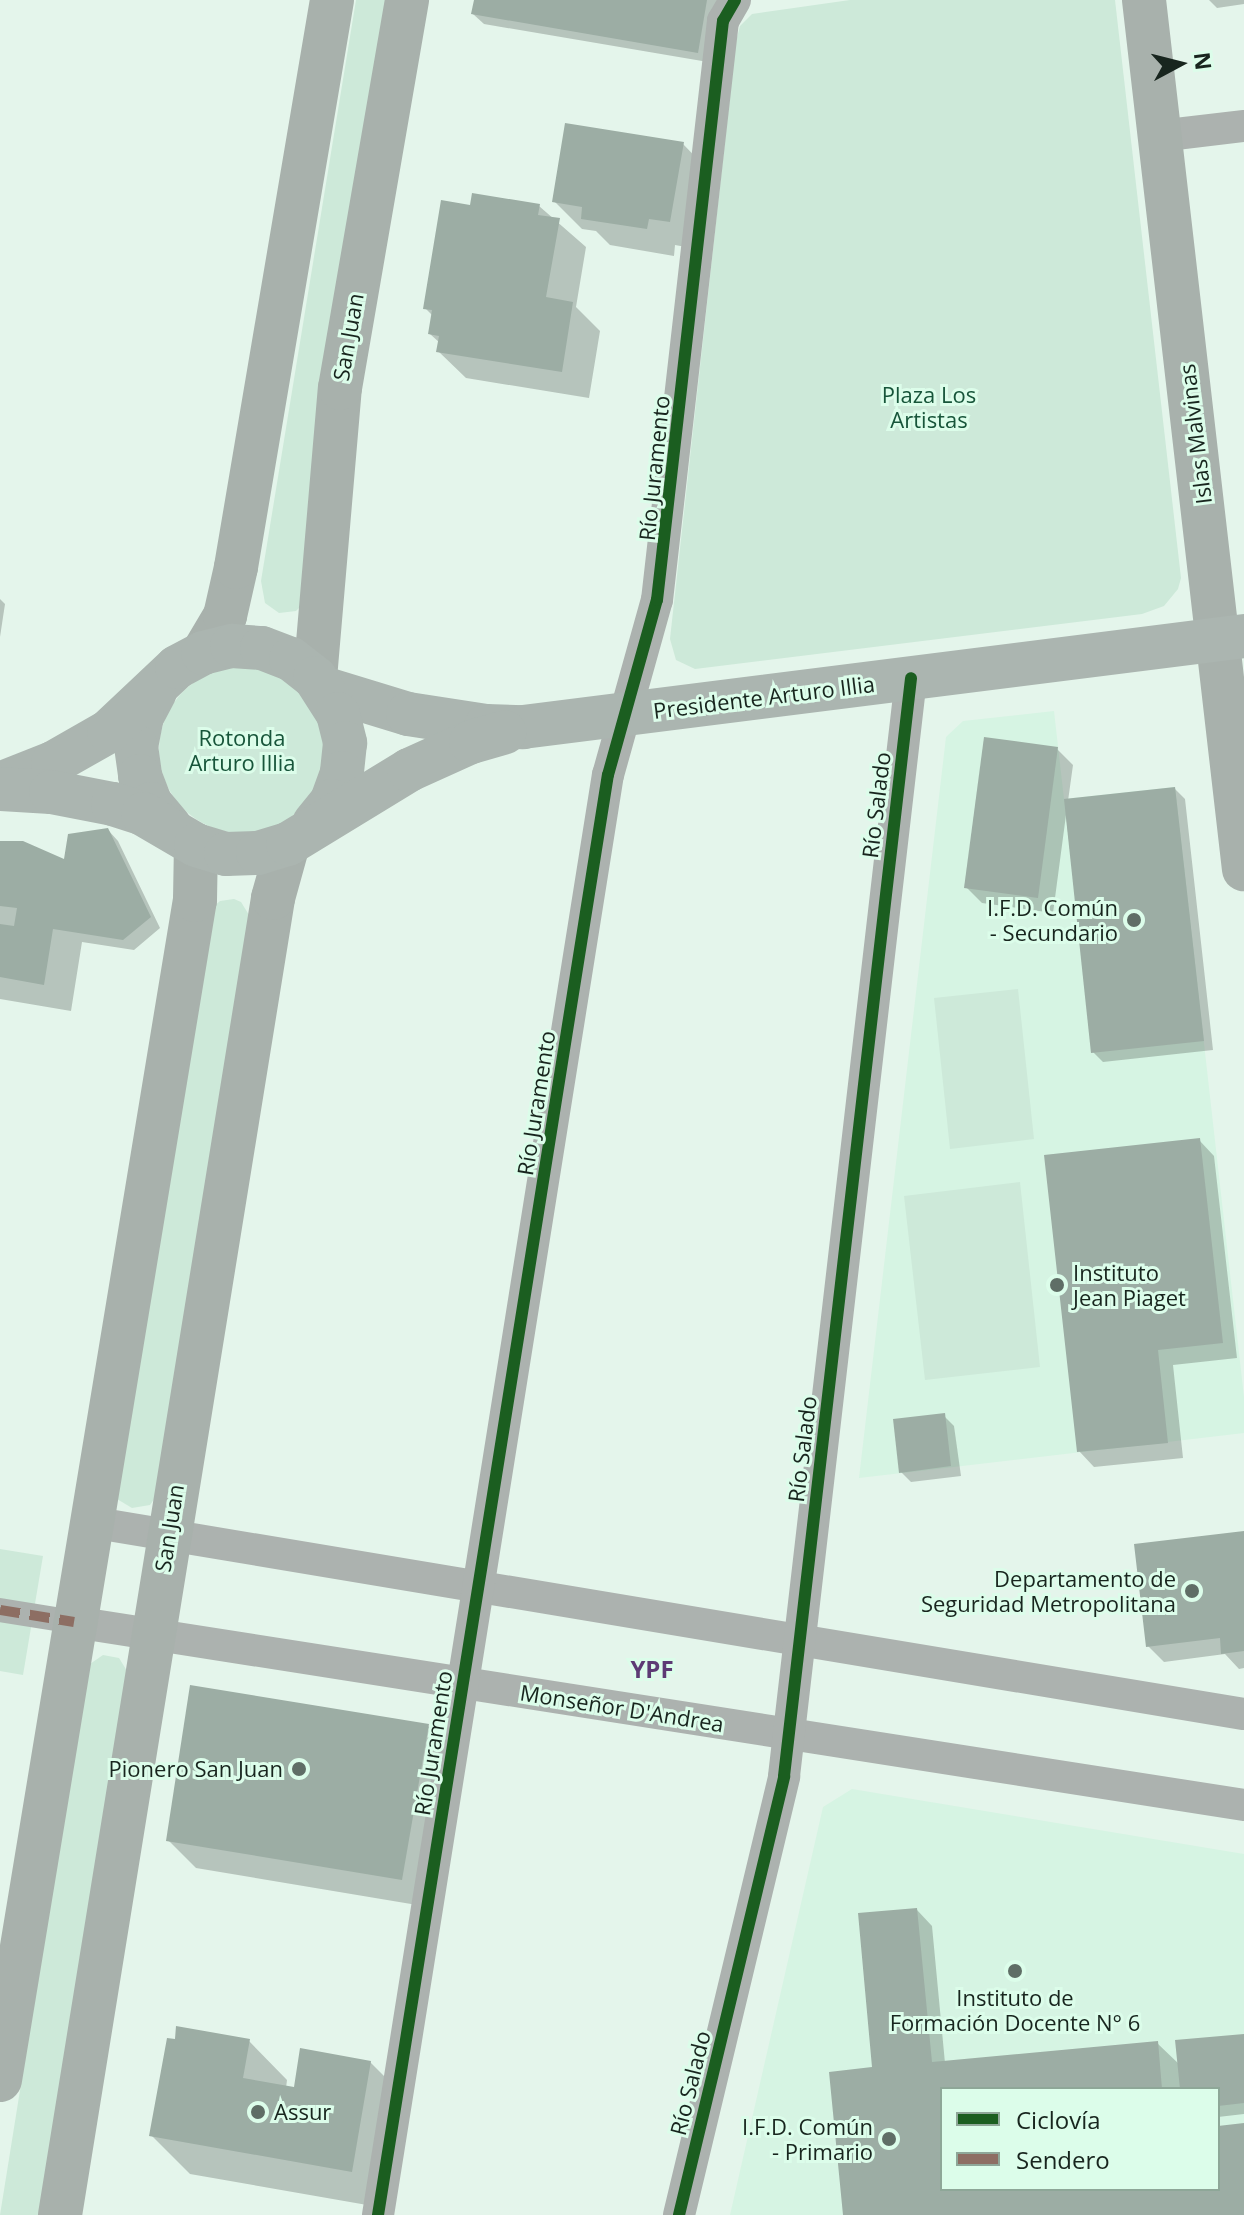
<!DOCTYPE html>
<html>
<head>
<meta charset="utf-8">
<style>
  body { margin:0 }
  #map { position:relative; width:1244px; height:2215px; overflow:hidden; background:#e4f5eb; font-family:"Open Sans",sans-serif }
  div>[style] { position:absolute }
  .built>* { inset:0; background:#d6f4e3 }
  .green>* { inset:0; background:#cde9d9 }
  .round { border-radius:50% }
  .shadow>* { inset:0; background:#0003 }
  .building>* { inset:0; background:#9cada4 }
  .pedestrian>* { height:24px; margin:-12px; padding:0 12px; transform-origin:12px; border-radius:12px; background:#acb2af }
  .minor>* { height:32px; margin:-16px; padding:0 16px; transform-origin:16px; border-radius:16px; background:#acb2af }
  .secondary>* { height:44px; margin:-22px; padding:0 22px; transform-origin:22px; border-radius:22px; background:#a8b1ac }
  .primary>* { height:44px; margin:-22px; padding:0 22px; transform-origin:22px; border-radius:22px; background:#abb5b0 }
  .quiet>* { height:10px; margin-top:-5px; transform-origin:0; background:repeating-linear-gradient(90deg,#8d6e63 0 20px,transparent 0 30px) }
  .cycleway>* { height:12px; margin:-6px; padding:0 6px; transform-origin:6px; border-radius:6px; background:#1b5e20 }
  .dots>* { width:22px; height:22px; translate:-50% -50%; box-sizing:border-box; border:4px solid #dcfdea; border-radius:50% }
  span { translate:-50% -50%; white-space:nowrap; text-align:center; line-height:1.15; -webkit-text-stroke:6px #dcfdea; paint-order:stroke }
  .street-label { font-size:22px; color:#18251e }
  .park-label { font-size:22px; color:#17553a }
  .poi-label { font-size:22px; color:#18251e }
  .right { translate:-100% -50%; text-align:right }
  .left { translate:0 -50%; text-align:left }
  .neighbourhood-label { font-size:24px; color:#5d3a74; font-weight:700 }
  .legend { position:absolute; left:940px; top:2087px; width:280px; height:104px; box-sizing:border-box; background:#dcfdea; border:2px solid #8ea798; margin:0; padding:10px 14px; list-style:none; font-size:24px; color:#18251e }
  .legend li { display:flex; align-items:center; gap:16px; height:40px }
  .legend b { width:40px; border:2px solid #8ea798 }
  .north { position:absolute; left:1140px; top:24px; width:80px; height:80px; -webkit-text-stroke:6px #dcfdea; paint-order:stroke; rotate:83deg; font-size:22px; font-weight:700; line-height:32px; text-align:center; color:#18251e }
  .north::after { content:''; display:block; margin:auto; width:28px; height:36px; background:#18251e; clip-path:polygon(50% 0,100% 100%,50% 72%,0 100%) }
</style>
</head>
<body>
<div id="map">
  <div class="built">
    <i style="clip-path:polygon(1054px 711px,1064px 799px,1175px 787px,1244px 1397px,1244px 1433px,859px 1478px,946px 737px,963px 721px)"></i>
    <i style="clip-path:polygon(evenodd,852px 1789px,1244px 1854px,1244px 2215px,730px 2215px,823px 1807px,852px 1789px,942px 2089px,1218px 2089px,1218px 2189px,942px 2189px,942px 2089px)"></i>
  </div>
  <div class="green">
    <i style="clip-path:polygon(356px 0,392px 0,302px 605px,296px 611px,279px 613px,265px 603px,261px 581px)"></i>
    <i style="clip-path:polygon(850px 0,1115px 0,1181px 578px,1178px 589px,1164px 606px,1142px 614px,695px 669px,676px 660px,670px 639px,736px 41px,740px 26px,752px 14px)"></i>
    <i class="round" style="left:159px;top:667px;width:166px;height:166px"></i>
    <i style="clip-path:polygon(234px 899px,241px 902px,249px 915px,155px 1498px,150px 1505px,132px 1508px,117px 1499px,213px 907px,220px 901px)"></i>
    <i style="clip-path:polygon(1018px 989px,1034px 1139px,950px 1149px,934px 998px)"></i>
    <i style="clip-path:polygon(1020px 1182px,1040px 1367px,925px 1380px,904px 1196px)"></i>
    <i style="clip-path:polygon(0 1549px,43px 1556px,23px 1675px,0 1671px)"></i>
    <i style="clip-path:polygon(103px 1655px,119px 1658px,127px 1671px,43px 2215px,0 2215px,87px 1673px,90px 1664px)"></i>
  </div>
  <div class="shadow">
    <i style="clip-path:polygon(476px 0,718px 0,708px 62px,484px 24px,473px 14px)"></i>
    <i style="clip-path:polygon(1209px 0,1244px 0,1244px 4px,1217px 8px)"></i>
    <i style="clip-path:polygon(683px 144px,710px 172px,697px 249px,675px 245px,674px 256px,610px 245px,596px 231px,582px 229px,555px 202px)"></i>
    <i style="clip-path:polygon(539px 206px,586px 247px,576px 307px,600px 331px,589px 398px,466px 378px,438px 351px,440px 343px,430px 334px,433px 316px,425px 308px,472px 207px)"></i>
    <i style="clip-path:polygon(0 599px,5px 604px,0 637px)"></i>
    <i style="clip-path:polygon(1057px 749px,1073px 765px,1068px 801px,1175px 789px,1185px 799px,1213px 1050px,1103px 1062px,1093px 1052px,1066px 815px,1053px 913px,982px 903px,966px 887px)"></i>
    <i style="clip-path:polygon(108px 830px,118px 841px,160px 928px,134px 950px,82px 942px,71px 1011px,0 999px,0 845px,66px 861px)"></i>
    <i style="clip-path:polygon(1199px 1140px,1214px 1156px,1237px 1358px,1173px 1365px,1183px 1458px,1094px 1467px,1079px 1451px)"></i>
    <i style="clip-path:polygon(944px 1416px,954px 1426px,961px 1476px,911px 1482px,901px 1472px)"></i>
    <i style="clip-path:polygon(1244px 1533px,1244px 1668px,1239px 1669px,1225px 1654px,1164px 1662px,1148px 1646px)"></i>
    <i style="clip-path:polygon(428px 1726px,456px 1753px,429px 1907px,196px 1868px,168px 1840px)"></i>
    <i style="clip-path:polygon(917px 1910px,932px 1926px,945px 2063px,1157px 2043px,1180px 2065px,1244px 2036px,1244px 2114px,1218px 2117px,1218px 2089px,942px 2089px,942px 2189px,1218px 2189px,1218px 2128px,1244px 2125px,1244px 2215px,845px 2215px)"></i>
    <i style="clip-path:polygon(249px 2041px,287px 2080px,286px 2088px,295px 2090px,370px 2062px,409px 2101px,390px 2209px,190px 2174px,151px 2135px)"></i>
  </div>
  <div class="building">
    <i style="clip-path:polygon(474px 0,707px 0,698px 53px,471px 14px)"></i>
    <i style="clip-path:polygon(565px 123px,684px 142px,670px 222px,649px 219px,647px 229px,581px 219px,582px 207px,552px 202px)"></i>
    <i style="clip-path:polygon(472px 193px,540px 204px,538px 215px,560px 218px,546px 297px,573px 302px,562px 372px,436px 352px,439px 336px,428px 334px,432px 310px,423px 309px,441px 200px,470px 205px)"></i>
    <i style="clip-path:polygon(984px 737px,1058px 747px,1038px 898px,964px 888px)"></i>
    <i style="clip-path:polygon(1175px 787px,1204px 1041px,1091px 1053px,1064px 799px)"></i>
    <i style="clip-path:polygon(108px 828px,151px 917px,123px 940px,53px 929px,44px 985px,0 977px,0 924px,14px 926px,17px 908px,0 906px,0 841px,23px 841px,64px 859px,68px 834px)"></i>
    <i style="clip-path:polygon(1200px 1138px,1223px 1343px,1158px 1350px,1168px 1443px,1077px 1452px,1044px 1155px)"></i>
    <i style="clip-path:polygon(945px 1413px,951px 1466px,899px 1473px,893px 1419px)"></i>
    <i style="clip-path:polygon(1244px 1531px,1244px 1651px,1221px 1654px,1220px 1638px,1146px 1647px,1134px 1544px)"></i>
    <i style="clip-path:polygon(190px 1685px,429px 1724px,402px 1880px,166px 1841px)"></i>
    <i style="clip-path:polygon(917px 1908px,932px 2062px,1158px 2041px,1162px 2089px,942px 2089px,942px 2189px,1218px 2189px,1218px 2126px,1244px 2123px,1244px 2215px,843px 2215px,829px 2072px,872px 2067px,858px 1913px)"></i>
    <i style="clip-path:polygon(176px 2026px,250px 2039px,243px 2078px,294px 2087px,300px 2048px,371px 2061px,352px 2172px,149px 2136px,167px 2038px,175px 2039px)"></i>
    <i style="clip-path:polygon(1244px 2034px,1244px 2103px,1218px 2106px,1218px 2089px,1180px 2089px,1175px 2040px)"></i>
  </div>
  <div class="pedestrian">
    <i style="left:0;top:1610px;width:75px;rotate:9.2deg"></i>
  </div>
  <div class="minor">
    <i style="left:1159px;top:136px;width:86px;rotate:-6.7deg"></i>
    <i style="left:90px;top:1522px;width:1170px;rotate:9.45deg"></i>
    <i style="left:74px;top:1622px;width:1184px;rotate:8.89deg"></i>
    <i style="left:378px;top:2215px;width:1458px;rotate:-80.93deg"></i>
    <i style="left:608px;top:775px;width:182px;rotate:-74.4deg"></i>
    <i style="left:657px;top:600px;width:583px;rotate:-83.5deg"></i>
    <i style="left:723px;top:21px;width:24px;rotate:-60deg"></i>
    <i style="left:679px;top:2215px;width:451px;rotate:-76.5deg"></i>
    <i style="left:784px;top:1776px;width:1105px;rotate:-83.4deg"></i>
  </div>
  <div class="secondary">
    <i style="left:1144px;top:0;width:875px;rotate:83.44deg"></i>
    <i style="left:203px;top:653px;width:43px;rotate:-59.3deg"></i>
    <i style="left:225px;top:616px;width:50px;rotate:-77.3deg"></i>
    <i style="left:236px;top:567px;width:575px;rotate:-80.39deg"></i>
    <i style="left:315px;top:678px;width:291px;rotate:-85.1deg"></i>
    <i style="left:340px;top:388px;width:394px;rotate:-80.2deg"></i>
    <i style="left:0;top:2080px;width:1196px;rotate:-80.62deg"></i>
    <i style="left:195px;top:900px;width:55px;rotate:-89deg"></i>
    <i style="left:60px;top:2215px;width:1334px;rotate:-80.81deg"></i>
    <i style="left:273px;top:898px;width:56px;rotate:-74.5deg"></i>
  </div>
  <div class="primary">
    <i style="left:323px;top:688px;width:89px;rotate:17deg"></i>
    <i style="left:408px;top:714px;width:79px;rotate:8.7deg"></i>
    <i style="left:486px;top:726px;width:37px;rotate:2deg"></i>
    <i style="left:523px;top:727px;width:727px;rotate:-7.19deg"></i>
    <i style="left:155px;top:692px;width:27px;rotate:118deg"></i>
    <i style="left:142px;top:716px;width:31px;rotate:101deg"></i>
    <i style="left:136px;top:746px;width:30px;rotate:82deg"></i>
    <i style="left:140px;top:776px;width:30px;rotate:69deg"></i>
    <i style="left:151px;top:804px;width:30px;rotate:50deg"></i>
    <i style="left:0;top:784px;width:57px;rotate:-21.6deg"></i>
    <i style="left:53px;top:763px;width:64px;rotate:-29.7deg"></i>
    <i style="left:109px;top:731px;width:93px;rotate:-43.3deg"></i>
    <i style="left:177px;top:667px;width:30px;rotate:-28deg"></i>
    <i style="left:203px;top:653px;width:30px;rotate:-14deg"></i>
    <i style="left:232px;top:646px;width:30px;rotate:4deg"></i>
    <i style="left:262px;top:648px;width:31px;rotate:21deg"></i>
    <i style="left:291px;top:659px;width:31px;rotate:38deg"></i>
    <i style="left:315px;top:678px;width:43px;rotate:57.4deg"></i>
    <i style="left:338px;top:714px;width:30px;rotate:76deg"></i>
    <i style="left:345px;top:743px;width:30px;rotate:96deg"></i>
    <i style="left:342px;top:773px;width:30px;rotate:110deg"></i>
    <i style="left:332px;top:801px;width:28px;rotate:129deg"></i>
    <i style="left:0;top:789px;width:51px;rotate:3.4deg"></i>
    <i style="left:51px;top:792px;width:63px;rotate:11deg"></i>
    <i style="left:113px;top:804px;width:32px;rotate:18deg"></i>
    <i style="left:143px;top:814px;width:61px;rotate:30.3deg"></i>
    <i style="left:196px;top:845px;width:31px;rotate:17deg"></i>
    <i style="left:226px;top:854px;width:32px;rotate:-2deg"></i>
    <i style="left:258px;top:853px;width:31px;rotate:-17deg"></i>
    <i style="left:288px;top:844px;width:142px;rotate:-31.4deg"></i>
    <i style="left:409px;top:770px;width:68px;rotate:-24.3deg"></i>
    <i style="left:471px;top:742px;width:35px;rotate:-16deg"></i>
  </div>
  <div class="quiet">
    <i style="left:0;top:1610px;width:75px;rotate:9.2deg"></i>
  </div>
  <div class="cycleway">
    <i style="left:378px;top:2215px;width:1458px;rotate:-80.93deg"></i>
    <i style="left:608px;top:775px;width:182px;rotate:-74.4deg"></i>
    <i style="left:657px;top:600px;width:583px;rotate:-83.5deg"></i>
    <i style="left:723px;top:21px;width:24px;rotate:-60deg"></i>
    <i style="left:679px;top:2215px;width:451px;rotate:-76.5deg"></i>
    <i style="left:784px;top:1776px;width:1105px;rotate:-83.4deg"></i>
  </div>
  <div class="dots">
    <i style="left:1134px;top:920px;background:#5f6e66"></i>
    <i style="left:1057px;top:1285px;background:#5f6e66"></i>
    <i style="left:1192px;top:1591px;background:#5f6e66"></i>
    <i style="left:299px;top:1769px;background:#5f6e66"></i>
    <i style="left:1015px;top:1971px;background:#5f6e66"></i>
    <i style="left:258px;top:2112px;background:#5f6e66"></i>
    <i style="left:889px;top:2139px;background:#5f6e66"></i>
  </div>
  <div class="street-label">
    <span style="left:348px;top:337px;rotate:-80deg">San Juan</span>
    <span style="left:1195px;top:434px;rotate:-97deg">Islas Malvinas</span>
    <span style="left:654px;top:468px;rotate:-84deg">Río Juramento</span>
    <span style="left:764px;top:697px;rotate:-7deg">Presidente Arturo Illia</span>
    <span style="left:876px;top:805px;rotate:-83deg">Río Salado</span>
    <span style="left:536px;top:1103px;rotate:-81deg">Río Juramento</span>
    <span style="left:802px;top:1449px;rotate:-83deg">Río Salado</span>
    <span style="left:169px;top:1528px;rotate:-81deg">San Juan</span>
    <span style="left:622px;top:1708px;rotate:9deg">Monseñor D'Andrea</span>
    <span style="left:433px;top:1743px;rotate:-81deg">Río Juramento</span>
    <span style="left:690px;top:2083px;rotate:-76deg">Río Salado</span>
  </div>
  <div class="park-label">
    <span style="left:929px;top:407px">Plaza Los<br>Artistas</span>
    <span style="left:242px;top:750px">Rotonda<br>Arturo Illia</span>
  </div>
  <div class="poi-label">
    <span class="right" style="left:1118px;top:920px">I.F.D. Común<br>- Secundario</span>
    <span class="left" style="left:1073px;top:1285px">Instituto<br>Jean Piaget</span>
    <span class="right" style="left:1176px;top:1591px">Departamento de<br>Seguridad Metropolitana</span>
    <span class="right" style="left:283px;top:1769px">Pionero San Juan</span>
    <span style="left:1015px;top:2010px">Instituto de<br>Formación Docente N° 6</span>
    <span class="left" style="left:274px;top:2112px">Assur</span>
    <span class="right" style="left:873px;top:2139px">I.F.D. Común<br>- Primario</span>
  </div>
  <div class="neighbourhood-label">
    <span style="left:652px;top:1669px">YPF</span>
  </div>
  <ul class="legend">
  <li><b style="height:10px;background:#1b5e20"></b>Ciclovía</li>
  <li><b style="height:10px;background:#8d6e63"></b>Sendero</li>
  </ul>
  <div class="north">N</div>
</div>
</body>
</html>
